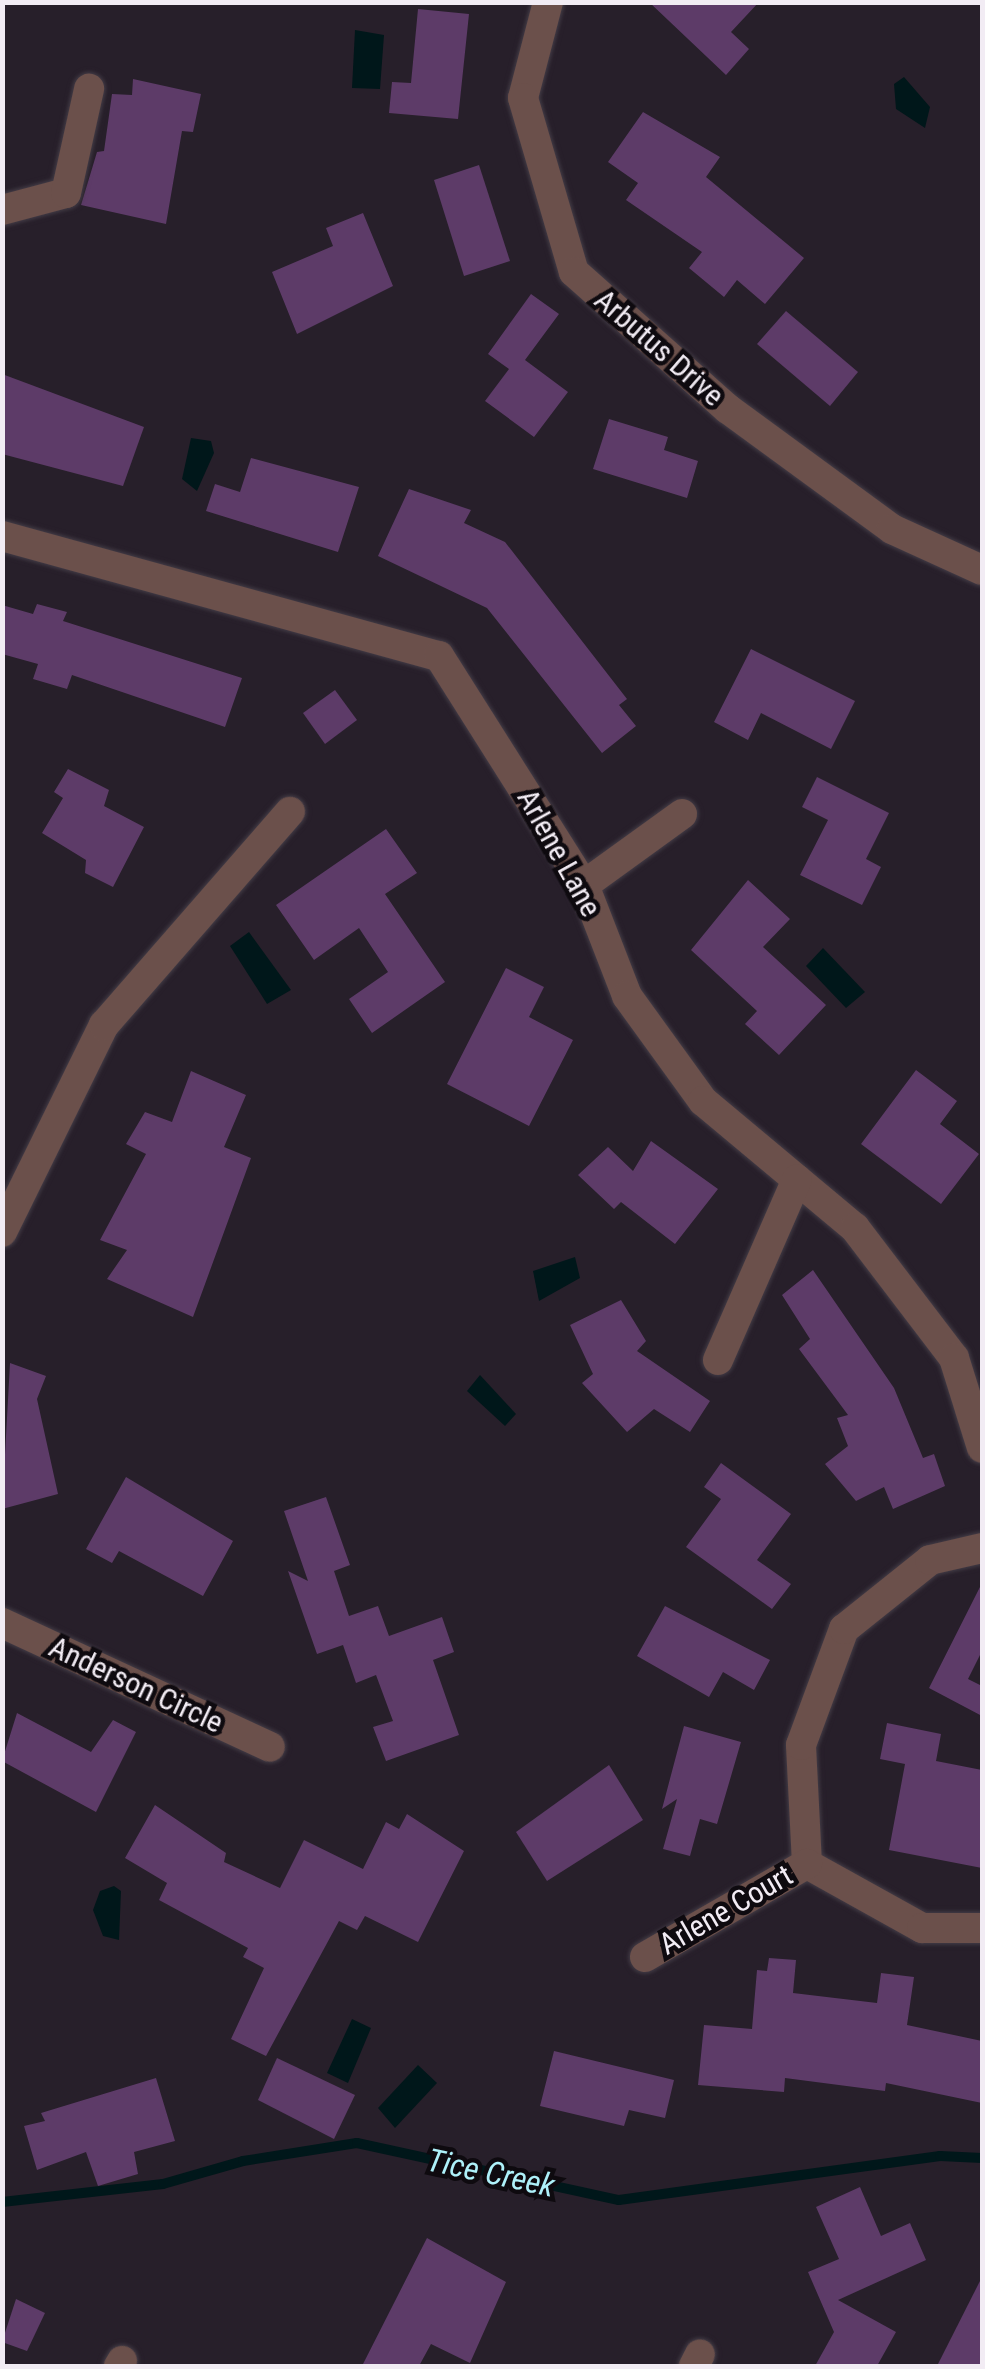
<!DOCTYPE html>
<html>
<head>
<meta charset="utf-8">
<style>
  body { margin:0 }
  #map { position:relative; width:985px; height:2369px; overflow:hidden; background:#271f2a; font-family:"Roboto Condensed",sans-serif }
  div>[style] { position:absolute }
  .water>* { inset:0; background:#00171a }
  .stream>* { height:10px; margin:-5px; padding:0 5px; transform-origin:5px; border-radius:5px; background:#00171a }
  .building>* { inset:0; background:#5d3b68 }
  .roads { filter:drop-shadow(0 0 2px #433c46) drop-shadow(0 0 2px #433c46) }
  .minor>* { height:30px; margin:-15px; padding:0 15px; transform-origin:15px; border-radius:15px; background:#6b504b }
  span { translate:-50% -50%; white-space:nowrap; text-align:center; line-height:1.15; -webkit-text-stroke:9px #0e0a0f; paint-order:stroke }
  .street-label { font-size:30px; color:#f2ecf4 }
  .water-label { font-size:32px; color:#aef1fa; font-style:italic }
  .frame { position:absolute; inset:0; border:5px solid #f2ecf4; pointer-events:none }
</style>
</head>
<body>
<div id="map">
  <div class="water">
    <i style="clip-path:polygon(355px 30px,384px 35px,380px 89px,352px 88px)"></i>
    <i style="clip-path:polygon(904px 77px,930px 107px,925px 128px,896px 109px,894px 84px)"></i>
    <i style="clip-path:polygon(191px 438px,211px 441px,214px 453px,197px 491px,182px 479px)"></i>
    <i style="clip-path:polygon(249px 932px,291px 990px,267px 1004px,230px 946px)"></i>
    <i style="clip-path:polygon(823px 948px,865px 992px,846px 1008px,806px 966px)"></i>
    <i style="clip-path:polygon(575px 1257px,580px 1278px,539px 1301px,533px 1271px)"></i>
    <i style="clip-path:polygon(480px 1375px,516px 1414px,505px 1426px,467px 1391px)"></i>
    <i style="clip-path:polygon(114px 1886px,121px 1891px,119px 1940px,103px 1936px,93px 1910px,100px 1891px)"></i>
    <i style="clip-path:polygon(352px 2019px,371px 2028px,348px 2083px,327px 2073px)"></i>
    <i style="clip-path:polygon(418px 2065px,437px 2083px,395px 2128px,378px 2108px)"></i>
  </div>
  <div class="stream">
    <i style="left:2px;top:2202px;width:162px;rotate:-6.4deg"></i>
    <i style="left:163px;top:2184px;width:83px;rotate:-16deg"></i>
    <i style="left:243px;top:2161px;width:115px;rotate:-9deg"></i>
    <i style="left:357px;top:2143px;width:268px;rotate:12.3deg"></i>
    <i style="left:619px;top:2200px;width:324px;rotate:-7.8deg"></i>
    <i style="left:940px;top:2156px;width:42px;rotate:2.7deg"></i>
  </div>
  <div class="building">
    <i style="clip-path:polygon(649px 2px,759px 2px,731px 32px,749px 49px,726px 75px)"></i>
    <i style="clip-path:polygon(418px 9px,469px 14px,458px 119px,389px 113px,392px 82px,411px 83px)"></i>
    <i style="clip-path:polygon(133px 79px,201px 94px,193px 132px,182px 131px,166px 224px,81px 205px,97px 152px,104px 151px,112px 94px,132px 95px)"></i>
    <i style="clip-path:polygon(643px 112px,720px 157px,706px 177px,804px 258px,765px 304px,737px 280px,724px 297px,689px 268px,702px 252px,626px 200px,638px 183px,608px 162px)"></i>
    <i style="clip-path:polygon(479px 165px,510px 261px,464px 276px,434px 180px)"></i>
    <i style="clip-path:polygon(363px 213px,393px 286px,297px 334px,272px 272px,333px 246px,326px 228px)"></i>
    <i style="clip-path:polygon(531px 294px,559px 314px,525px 360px,568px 392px,534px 437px,485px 401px,509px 369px,488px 354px)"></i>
    <i style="clip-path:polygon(786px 311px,858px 372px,830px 406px,757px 344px)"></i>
    <i style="clip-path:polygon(2px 374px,144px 427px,123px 486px,2px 454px)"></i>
    <i style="clip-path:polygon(609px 419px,668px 437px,664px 450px,698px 461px,687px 498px,593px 469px)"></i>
    <i style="clip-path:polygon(251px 458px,359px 487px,338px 552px,206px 511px,215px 484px,240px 492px)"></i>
    <i style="clip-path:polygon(409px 489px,471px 510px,464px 523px,505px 542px,627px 699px,619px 705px,636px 726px,602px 753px,487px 608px,378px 556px)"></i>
    <i style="clip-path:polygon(37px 604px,67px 612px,63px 621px,242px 678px,225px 727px,72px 675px,67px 689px,33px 679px,38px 664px,2px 654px,2px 605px,33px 614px)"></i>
    <i style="clip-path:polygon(751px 649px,855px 701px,831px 749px,761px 713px,748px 740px,714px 722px)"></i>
    <i style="clip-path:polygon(335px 690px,357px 720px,325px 744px,303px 713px)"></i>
    <i style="clip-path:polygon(68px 769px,109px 790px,104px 806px,144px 827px,113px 887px,85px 873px,86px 860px,42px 833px,63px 798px,54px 792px)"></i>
    <i style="clip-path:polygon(817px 777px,889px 813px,866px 859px,881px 867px,862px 905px,800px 875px,828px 820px,802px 807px)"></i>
    <i style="clip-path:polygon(386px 829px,417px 873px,385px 894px,445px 982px,372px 1033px,349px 999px,388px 972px,359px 928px,314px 960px,276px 905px)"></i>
    <i style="clip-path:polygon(748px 880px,790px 919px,763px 947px,826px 1005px,779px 1055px,745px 1024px,757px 1011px,691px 950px)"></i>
    <i style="clip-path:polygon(506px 968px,544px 987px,529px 1017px,573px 1040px,529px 1126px,447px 1084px)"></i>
    <i style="clip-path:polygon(916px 1070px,957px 1101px,940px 1124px,979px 1154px,941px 1204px,861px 1144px)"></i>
    <i style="clip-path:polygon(191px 1071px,246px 1095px,224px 1147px,251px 1158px,193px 1317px,107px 1279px,127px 1250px,100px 1240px,146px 1154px,126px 1144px,145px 1112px,172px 1122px)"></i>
    <i style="clip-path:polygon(651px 1141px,718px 1189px,675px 1244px,621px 1202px,614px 1209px,578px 1175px,608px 1147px,633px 1171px)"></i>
    <i style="clip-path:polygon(813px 1270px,894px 1388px,923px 1458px,934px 1454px,945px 1486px,893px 1509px,884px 1487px,856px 1501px,825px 1464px,848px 1446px,837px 1418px,848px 1415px,799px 1349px,810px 1339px,782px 1295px)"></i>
    <i style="clip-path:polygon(621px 1300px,646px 1341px,637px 1351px,710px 1401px,690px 1432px,654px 1409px,627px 1432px,582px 1383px,593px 1374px,570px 1325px)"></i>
    <i style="clip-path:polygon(10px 1363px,46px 1376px,37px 1399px,58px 1494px,2px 1509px)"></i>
    <i style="clip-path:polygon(721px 1463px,791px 1514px,757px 1560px,791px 1584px,772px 1609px,686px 1547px,721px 1499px,704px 1487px)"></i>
    <i style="clip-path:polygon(126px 1477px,233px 1541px,203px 1596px,119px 1551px,112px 1563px,86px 1549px)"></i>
    <i style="clip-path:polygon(326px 1497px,350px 1565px,334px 1571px,349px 1616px,378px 1606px,389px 1636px,442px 1617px,454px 1652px,433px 1660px,459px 1735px,386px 1761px,373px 1727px,393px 1721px,376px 1675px,356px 1683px,343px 1645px,317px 1654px,288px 1571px,308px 1581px,284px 1511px)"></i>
    <i style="clip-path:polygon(982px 1583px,982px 1651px,968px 1679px,982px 1686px,982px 1716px,929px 1688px)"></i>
    <i style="clip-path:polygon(665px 1606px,770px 1660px,754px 1690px,723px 1672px,709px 1697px,637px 1656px)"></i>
    <i style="clip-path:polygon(17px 1713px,91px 1752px,113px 1720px,136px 1732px,96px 1812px,2px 1761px)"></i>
    <i style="clip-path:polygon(887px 1723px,941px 1734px,936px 1761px,982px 1770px,982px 1868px,889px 1850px,905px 1764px,880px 1759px)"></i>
    <i style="clip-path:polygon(684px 1726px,741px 1742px,717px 1824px,700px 1819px,690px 1856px,663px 1849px,677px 1799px,662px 1809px)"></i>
    <i style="clip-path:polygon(609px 1765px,643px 1820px,547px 1881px,516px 1832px)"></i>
    <i style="clip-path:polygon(155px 1805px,226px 1853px,224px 1862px,280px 1888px,304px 1840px,363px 1869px,386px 1822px,399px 1829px,407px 1814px,464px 1851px,418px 1942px,365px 1916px,357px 1930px,339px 1921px,266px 2056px,231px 2039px,264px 1968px,243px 1957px,248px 1948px,159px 1900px,167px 1883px,125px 1858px)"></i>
    <i style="clip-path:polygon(769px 1958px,796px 1960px,793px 1993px,877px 2003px,881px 1973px,914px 1977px,907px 2025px,982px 2041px,982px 2103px,886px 2083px,885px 2091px,785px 2078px,784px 2092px,698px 2085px,704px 2025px,752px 2029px,757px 1970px,767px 1971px)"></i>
    <i style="clip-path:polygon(554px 2051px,674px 2080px,665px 2118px,629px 2110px,624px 2126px,540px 2106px)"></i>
    <i style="clip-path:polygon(277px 2058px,355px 2095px,334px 2139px,258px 2100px)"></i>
    <i style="clip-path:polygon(156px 2078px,175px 2141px,134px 2152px,138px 2174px,98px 2186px,86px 2152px,37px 2170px,24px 2126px,45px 2121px,41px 2113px)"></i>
    <i style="clip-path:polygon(860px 2187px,881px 2236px,910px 2223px,926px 2260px,838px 2300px,896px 2332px,877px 2366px,815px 2366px,834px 2332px,808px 2272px,839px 2259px,816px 2207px)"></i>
    <i style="clip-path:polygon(427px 2238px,506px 2282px,470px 2363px,431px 2344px,419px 2366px,362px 2366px)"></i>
    <i style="clip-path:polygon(982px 2277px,982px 2366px,937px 2366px)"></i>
    <i style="clip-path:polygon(16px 2299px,45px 2313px,27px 2351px,2px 2342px)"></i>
  </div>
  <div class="roads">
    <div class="minor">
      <i style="left:548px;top:2px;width:99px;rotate:104.6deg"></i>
      <i style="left:523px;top:98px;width:181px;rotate:73.7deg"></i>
      <i style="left:574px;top:272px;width:206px;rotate:41.7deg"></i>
      <i style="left:728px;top:409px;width:203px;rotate:36.2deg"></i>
      <i style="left:892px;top:529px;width:99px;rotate:24.5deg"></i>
      <i style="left:2px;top:210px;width:66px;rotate:-14.9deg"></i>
      <i style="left:66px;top:193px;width:107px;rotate:-77.5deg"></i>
      <i style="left:2px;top:536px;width:453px;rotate:15.4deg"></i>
      <i style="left:439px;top:656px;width:271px;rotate:57.7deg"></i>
      <i style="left:584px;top:885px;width:119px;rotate:68.8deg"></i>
      <i style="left:627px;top:996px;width:130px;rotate:54.1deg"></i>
      <i style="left:703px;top:1101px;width:198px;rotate:39.9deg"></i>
      <i style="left:855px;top:1228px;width:163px;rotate:52.7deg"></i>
      <i style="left:954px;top:1358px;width:94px;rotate:72.7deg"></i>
      <i style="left:584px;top:885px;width:121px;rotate:-35.9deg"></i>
      <i style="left:2px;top:1232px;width:231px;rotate:-63.8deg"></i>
      <i style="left:104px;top:1025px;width:283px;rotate:-48.9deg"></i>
      <i style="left:718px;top:1360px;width:197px;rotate:-66.4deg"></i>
      <i style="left:2px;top:1623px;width:295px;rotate:24.8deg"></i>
      <i style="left:807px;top:1864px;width:119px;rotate:-92.9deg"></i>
      <i style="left:801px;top:1745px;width:124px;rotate:-69.7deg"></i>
      <i style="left:844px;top:1629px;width:110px;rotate:-38.7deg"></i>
      <i style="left:930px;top:1560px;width:53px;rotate:-13deg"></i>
      <i style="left:807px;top:1864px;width:132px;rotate:29.1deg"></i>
      <i style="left:922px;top:1928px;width:60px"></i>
      <i style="left:645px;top:1957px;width:187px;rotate:-29.9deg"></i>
      <i style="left:119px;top:2366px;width:6px;rotate:-59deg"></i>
      <i style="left:694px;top:2366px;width:13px;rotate:-63deg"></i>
    </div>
  </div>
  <div class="street-label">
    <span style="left:659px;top:348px;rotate:41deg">Arbutus Drive</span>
    <span style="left:559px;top:853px;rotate:61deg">Arlene Lane</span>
    <span style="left:136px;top:1685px;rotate:25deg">Anderson Circle</span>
    <span style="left:726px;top:1910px;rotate:-30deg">Arlene Court</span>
  </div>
  <div class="water-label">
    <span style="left:491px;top:2173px;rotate:12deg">Tice Creek</span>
  </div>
  <div class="frame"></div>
</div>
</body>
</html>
